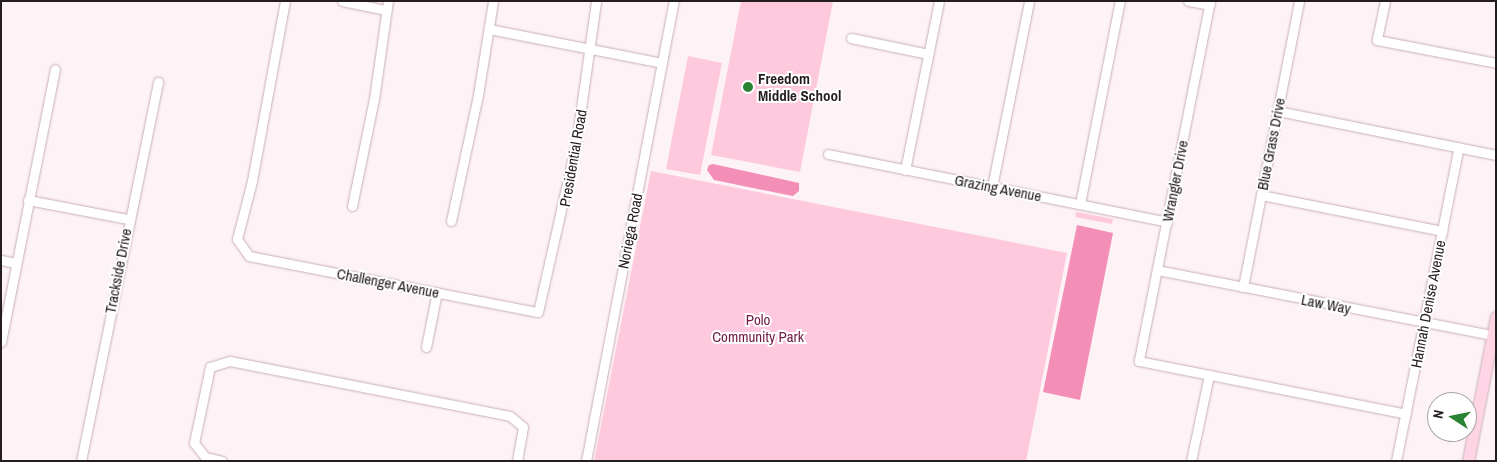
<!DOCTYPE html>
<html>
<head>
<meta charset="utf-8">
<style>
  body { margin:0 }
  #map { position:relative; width:1497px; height:462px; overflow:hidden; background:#fdf2f6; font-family:"Archivo Narrow",sans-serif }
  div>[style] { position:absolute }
  .green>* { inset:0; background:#fec9dc }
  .water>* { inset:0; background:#f38fb7 }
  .roads { filter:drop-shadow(0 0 1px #c8afb7) drop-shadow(0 0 1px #c8afb7) }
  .minor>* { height:9px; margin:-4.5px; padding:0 4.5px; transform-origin:4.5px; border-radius:4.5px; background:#fff }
  .major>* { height:11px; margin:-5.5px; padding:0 5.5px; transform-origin:5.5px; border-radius:5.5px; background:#ffd4e5 }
  .dots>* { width:14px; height:14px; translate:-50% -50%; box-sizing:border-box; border:2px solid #fff; border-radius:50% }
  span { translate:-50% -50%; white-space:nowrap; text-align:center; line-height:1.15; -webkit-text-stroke:4px #fff; paint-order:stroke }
  .poi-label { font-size:15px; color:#251c1f; font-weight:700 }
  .left { translate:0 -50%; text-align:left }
  .street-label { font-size:15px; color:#251c1f }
  .park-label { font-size:15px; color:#701944 }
  .frame { position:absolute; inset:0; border:2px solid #251c1f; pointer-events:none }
  .north { position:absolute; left:1427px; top:392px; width:50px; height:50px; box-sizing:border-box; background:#fff; border:1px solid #a8a4a5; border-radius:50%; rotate:281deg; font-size:14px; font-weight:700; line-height:20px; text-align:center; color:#251c1f }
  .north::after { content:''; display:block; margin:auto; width:18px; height:22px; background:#298333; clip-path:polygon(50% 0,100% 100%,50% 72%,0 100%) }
</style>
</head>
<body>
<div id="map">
  <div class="green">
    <i style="clip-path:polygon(741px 1px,833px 1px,800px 172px,711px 155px)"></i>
    <i style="clip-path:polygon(688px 56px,722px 63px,700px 175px,666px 169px)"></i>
    <i style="clip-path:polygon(651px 171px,1067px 253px,1026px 461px,594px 461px)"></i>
    <i style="clip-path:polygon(1076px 212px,1113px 219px,1112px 224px,1075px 217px)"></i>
  </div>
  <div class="water">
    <i style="clip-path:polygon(713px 164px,799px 183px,799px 191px,793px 196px,714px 180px,707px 170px,709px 165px)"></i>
    <i style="clip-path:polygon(1077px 225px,1113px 233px,1080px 400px,1043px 392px)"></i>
  </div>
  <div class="roads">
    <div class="minor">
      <i style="left:285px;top:1px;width:183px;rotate:100.4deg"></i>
      <i style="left:252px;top:181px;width:60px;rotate:104.5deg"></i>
      <i style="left:237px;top:239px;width:21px;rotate:55deg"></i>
      <i style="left:249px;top:256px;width:294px;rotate:11deg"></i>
      <i style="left:538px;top:312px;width:172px;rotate:-77.3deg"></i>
      <i style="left:576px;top:144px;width:144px;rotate:-82deg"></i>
      <i style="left:342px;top:1px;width:45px;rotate:11.6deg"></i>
      <i style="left:1188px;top:1px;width:22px;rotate:10deg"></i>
      <i style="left:1210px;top:1px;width:367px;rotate:101.2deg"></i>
      <i style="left:1139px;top:361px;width:272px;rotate:11.2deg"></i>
      <i style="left:1385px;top:1px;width:40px;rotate:102deg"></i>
      <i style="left:1377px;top:40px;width:121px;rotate:10.9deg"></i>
      <i style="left:489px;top:29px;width:176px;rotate:11.1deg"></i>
      <i style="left:851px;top:38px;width:79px;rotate:11.7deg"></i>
      <i style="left:1278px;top:111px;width:222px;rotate:11.4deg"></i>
      <i style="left:828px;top:154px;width:346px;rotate:11.3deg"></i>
      <i style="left:905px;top:170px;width:172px;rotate:-78.6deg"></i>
      <i style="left:992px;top:187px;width:190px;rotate:-78.7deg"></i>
      <i style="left:1261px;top:195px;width:185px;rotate:11.2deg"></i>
      <i style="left:28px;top:200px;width:102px;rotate:10.8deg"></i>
      <i style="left:1080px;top:204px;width:207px;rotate:-78.9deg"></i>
      <i style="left:352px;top:206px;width:109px;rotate:-78.4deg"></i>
      <i style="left:374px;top:99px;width:99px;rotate:-81.9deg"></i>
      <i style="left:451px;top:221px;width:129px;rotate:-77.9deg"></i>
      <i style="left:478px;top:95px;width:95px;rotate:-80.9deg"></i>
      <i style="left:1px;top:260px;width:14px;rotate:12deg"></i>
      <i style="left:1157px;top:270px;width:345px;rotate:11deg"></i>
      <i style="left:1243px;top:287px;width:291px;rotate:-78.9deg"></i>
      <i style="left:1px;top:342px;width:278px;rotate:-78.8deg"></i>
      <i style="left:426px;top:347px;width:56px;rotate:-78.7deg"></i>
      <i style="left:81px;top:461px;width:387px;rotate:-78.5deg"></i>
      <i style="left:222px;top:461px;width:17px;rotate:-167deg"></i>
      <i style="left:205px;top:457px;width:18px;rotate:-128deg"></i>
      <i style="left:194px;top:443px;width:78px;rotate:-78.1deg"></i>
      <i style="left:210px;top:367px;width:21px;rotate:-17deg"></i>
      <i style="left:230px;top:361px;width:285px;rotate:11.1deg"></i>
      <i style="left:510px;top:416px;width:17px;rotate:40deg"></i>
      <i style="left:523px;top:427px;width:35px;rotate:100deg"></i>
      <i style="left:586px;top:461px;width:468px;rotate:-79.2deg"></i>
      <i style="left:1191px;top:461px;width:88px;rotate:-78.2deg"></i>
      <i style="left:1396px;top:461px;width:320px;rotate:-78.7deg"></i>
    </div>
    <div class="major">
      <i style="left:1468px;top:461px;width:147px;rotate:-79deg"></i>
    </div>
  </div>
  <div class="dots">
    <i style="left:748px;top:87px;background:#298333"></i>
  </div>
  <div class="poi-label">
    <span class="left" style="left:758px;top:87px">Freedom<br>Middle School</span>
  </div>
  <div class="street-label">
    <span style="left:1271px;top:144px;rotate:-79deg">Blue Grass Drive</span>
    <span style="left:573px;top:158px;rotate:-80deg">Presidential Road</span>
    <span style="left:1175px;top:181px;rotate:-79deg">Wrangler Drive</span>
    <span style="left:998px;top:188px;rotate:11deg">Grazing Avenue</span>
    <span style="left:630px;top:231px;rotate:-79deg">Noriega Road</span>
    <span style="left:118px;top:271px;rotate:-79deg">Trackside Drive</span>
    <span style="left:388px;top:283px;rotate:11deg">Challenger Avenue</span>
    <span style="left:1326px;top:304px;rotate:11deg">Law Way</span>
    <span style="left:1428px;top:304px;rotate:-79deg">Hannah Denise Avenue</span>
  </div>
  <div class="park-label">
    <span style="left:758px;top:328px">Polo<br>Community Park</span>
  </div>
  <div class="frame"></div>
  <div class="north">N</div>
</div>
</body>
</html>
